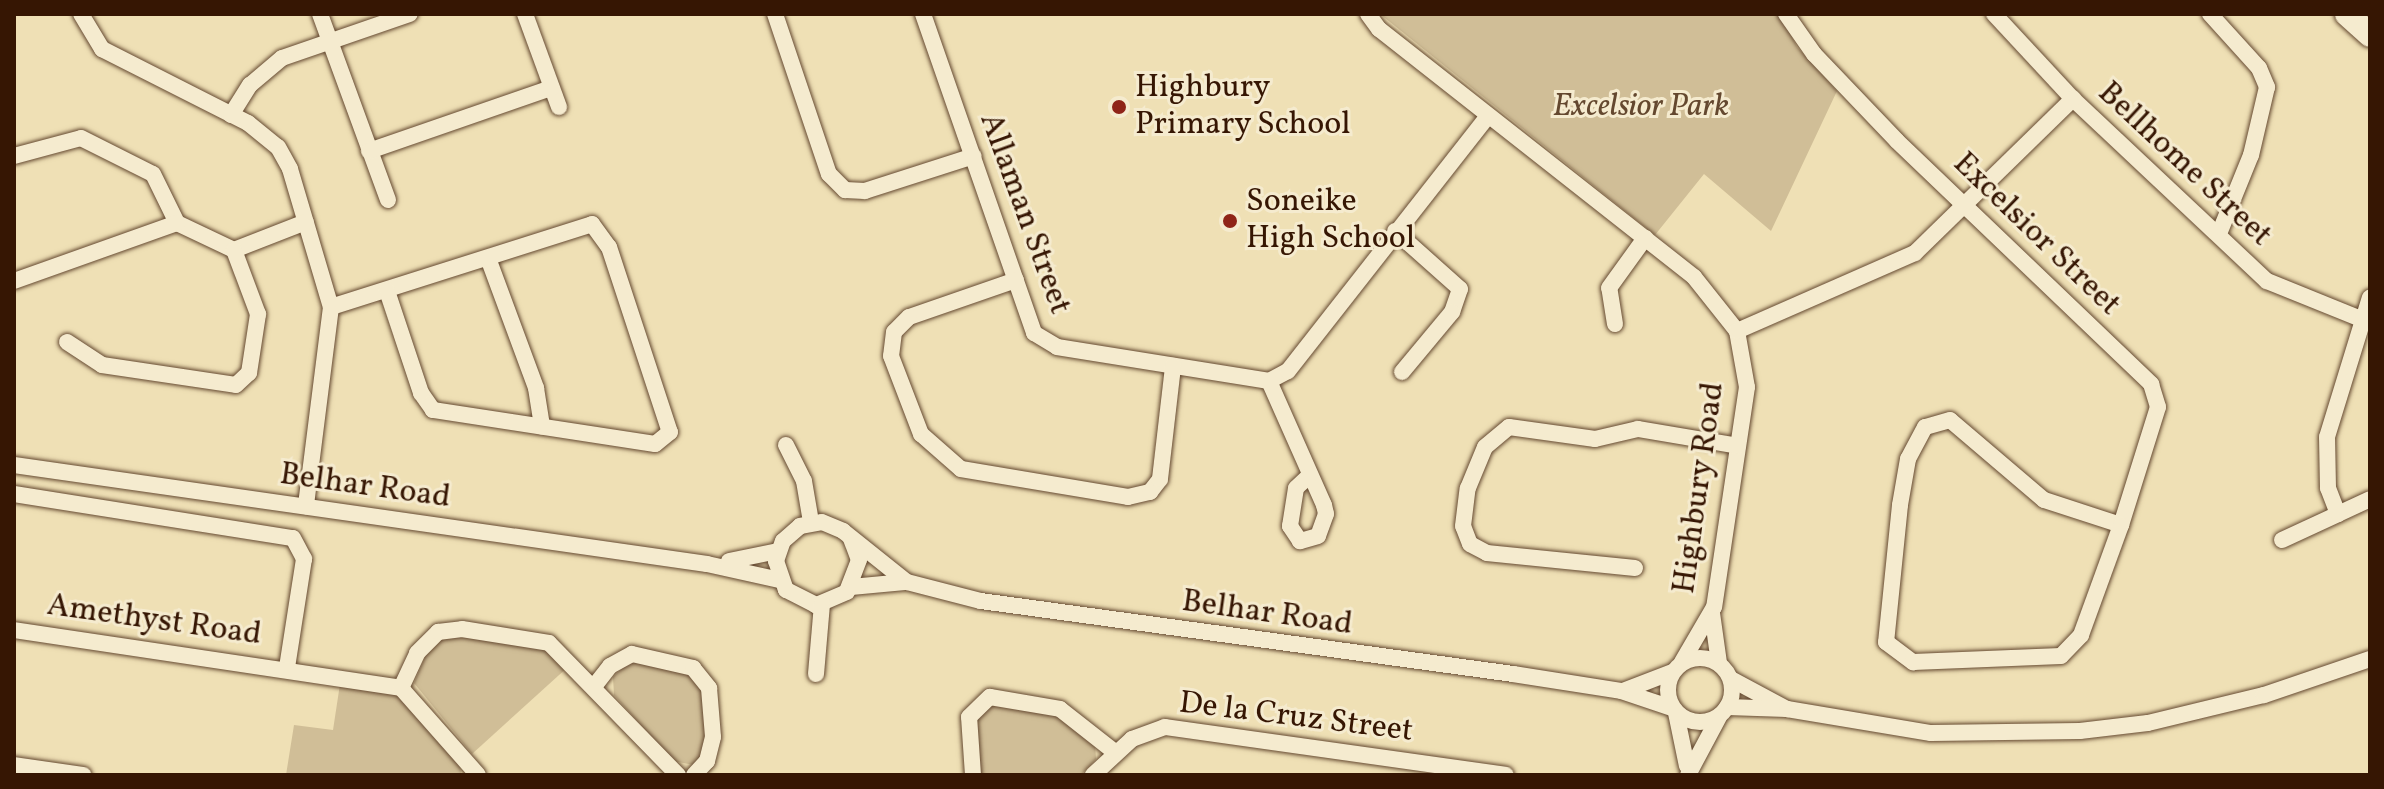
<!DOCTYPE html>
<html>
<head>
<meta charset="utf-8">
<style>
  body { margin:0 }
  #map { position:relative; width:2384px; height:789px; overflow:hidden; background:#efe0b5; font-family:Vollkorn,serif }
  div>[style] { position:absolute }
  .green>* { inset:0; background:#d0be97 }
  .roads { filter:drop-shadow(0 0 2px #644830) drop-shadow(0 0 2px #644830) }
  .street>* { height:16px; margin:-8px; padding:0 8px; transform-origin:8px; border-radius:8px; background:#f5ebcf }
  .street>.ring { margin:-8px; padding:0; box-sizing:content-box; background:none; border:16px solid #f5ebcf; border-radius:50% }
  .secondary>* { height:24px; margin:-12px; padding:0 12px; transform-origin:12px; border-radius:12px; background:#f5ebcf }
  .dots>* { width:22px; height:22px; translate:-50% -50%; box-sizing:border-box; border:4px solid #f5ebcf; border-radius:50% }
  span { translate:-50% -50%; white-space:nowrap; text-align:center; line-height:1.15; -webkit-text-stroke:6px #f5ebcf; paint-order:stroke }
  .poi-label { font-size:32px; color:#361603 }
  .left { translate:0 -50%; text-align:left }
  .park-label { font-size:32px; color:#64482f; font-style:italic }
  .street-label { font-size:32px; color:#361603 }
  .frame { position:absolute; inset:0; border:16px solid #361603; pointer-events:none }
</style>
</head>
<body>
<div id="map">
  <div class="green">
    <i style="clip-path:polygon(1380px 14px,1780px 14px,1797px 47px,1837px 91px,1771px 231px,1704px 174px,1655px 235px)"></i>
    <i style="clip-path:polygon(446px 635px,549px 649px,569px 666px,472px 754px,414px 683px,431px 643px)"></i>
    <i style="clip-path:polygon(630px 661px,679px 666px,703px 688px,708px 748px,694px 765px,673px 761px,614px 695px,613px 677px)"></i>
    <i style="clip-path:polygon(340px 684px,398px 695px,460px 763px,461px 775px,286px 775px,294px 725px,333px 730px)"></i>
    <i style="clip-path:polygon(992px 703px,1057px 714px,1095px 744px,1096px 759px,1081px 775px,980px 775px,975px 722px)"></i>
  </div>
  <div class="roads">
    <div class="street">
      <i style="left:81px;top:14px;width:41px;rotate:59deg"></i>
      <i style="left:102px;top:49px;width:164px;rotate:26.9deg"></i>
      <i style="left:248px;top:123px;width:38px;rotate:39deg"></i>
      <i style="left:278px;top:147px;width:25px;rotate:61deg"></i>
      <i style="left:290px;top:169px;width:144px;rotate:73.5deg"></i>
      <i style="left:331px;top:307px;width:201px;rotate:97.2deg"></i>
      <i style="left:320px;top:14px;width:198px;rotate:69.9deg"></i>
      <i style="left:525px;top:14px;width:99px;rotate:69.9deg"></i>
      <i style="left:775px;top:14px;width:169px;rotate:71.4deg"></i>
      <i style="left:829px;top:174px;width:23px;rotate:45deg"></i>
      <i style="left:845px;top:190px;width:20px;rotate:3deg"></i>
      <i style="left:865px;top:191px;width:114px;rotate:-17.8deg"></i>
      <i style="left:923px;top:14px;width:338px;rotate:70.8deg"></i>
      <i style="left:1034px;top:333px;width:27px;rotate:31deg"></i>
      <i style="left:1057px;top:347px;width:215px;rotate:9.1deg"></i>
      <i style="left:1269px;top:381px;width:21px;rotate:-28deg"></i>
      <i style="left:1288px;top:371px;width:324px;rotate:-51.9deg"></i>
      <i style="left:1368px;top:14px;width:19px;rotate:54deg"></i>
      <i style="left:1379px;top:29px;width:401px;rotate:38.2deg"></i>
      <i style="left:1694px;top:277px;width:69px;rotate:51.5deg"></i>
      <i style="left:1737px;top:331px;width:57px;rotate:79.9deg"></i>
      <i style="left:1747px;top:387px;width:222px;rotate:98.5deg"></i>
      <i style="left:1714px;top:607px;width:64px;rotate:120.2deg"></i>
      <i style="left:1786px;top:14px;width:49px;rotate:55deg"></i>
      <i style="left:1814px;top:54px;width:120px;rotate:46.3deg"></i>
      <i style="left:1897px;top:141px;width:352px;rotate:43.7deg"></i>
      <i style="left:2151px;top:384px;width:24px;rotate:73deg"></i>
      <i style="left:2158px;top:407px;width:124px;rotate:107.4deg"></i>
      <i style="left:2121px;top:525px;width:81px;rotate:-162deg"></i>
      <i style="left:2044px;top:500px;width:123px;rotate:-139.6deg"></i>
      <i style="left:1950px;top:420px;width:26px;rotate:164deg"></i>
      <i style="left:1925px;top:427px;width:36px;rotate:118deg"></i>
      <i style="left:1908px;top:459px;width:47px;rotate:99.9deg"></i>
      <i style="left:1900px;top:505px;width:138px;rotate:95.8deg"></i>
      <i style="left:1886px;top:642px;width:34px;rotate:37deg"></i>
      <i style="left:1913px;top:662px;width:148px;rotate:-2.3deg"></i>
      <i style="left:2061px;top:656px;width:29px;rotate:-46deg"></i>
      <i style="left:2081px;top:635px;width:117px;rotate:-70deg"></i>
      <i style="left:1994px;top:14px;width:116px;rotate:47.1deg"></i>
      <i style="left:2073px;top:99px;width:266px;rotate:43.2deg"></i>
      <i style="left:2267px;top:281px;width:101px;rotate:22deg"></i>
      <i style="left:2210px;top:14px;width:73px;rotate:47.8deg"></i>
      <i style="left:2259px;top:68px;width:21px;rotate:67deg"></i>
      <i style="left:2267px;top:87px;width:70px;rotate:103.2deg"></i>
      <i style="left:2251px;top:155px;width:85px;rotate:112.1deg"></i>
      <i style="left:231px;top:115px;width:36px;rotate:-58deg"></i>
      <i style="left:250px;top:85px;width:42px;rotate:-40.2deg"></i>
      <i style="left:282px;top:58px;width:135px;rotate:-19deg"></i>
      <i style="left:369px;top:151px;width:193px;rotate:-19.1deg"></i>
      <i style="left:14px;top:156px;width:69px;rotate:-15deg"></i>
      <i style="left:81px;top:138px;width:80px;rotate:26.6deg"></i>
      <i style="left:153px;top:174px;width:55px;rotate:63.9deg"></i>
      <i style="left:177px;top:223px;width:63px;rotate:25.3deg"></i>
      <i style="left:234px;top:250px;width:77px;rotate:-21.3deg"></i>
      <i style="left:1395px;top:231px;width:87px;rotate:41.7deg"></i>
      <i style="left:1460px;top:289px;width:24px;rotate:109deg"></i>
      <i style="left:1452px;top:312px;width:78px;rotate:129.8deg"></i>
      <i style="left:488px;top:258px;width:139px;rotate:69.7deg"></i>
      <i style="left:536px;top:388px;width:39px;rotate:81deg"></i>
      <i style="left:1016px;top:280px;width:113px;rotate:160.9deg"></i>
      <i style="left:909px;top:317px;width:21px;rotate:135deg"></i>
      <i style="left:894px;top:332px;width:24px;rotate:97deg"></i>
      <i style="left:891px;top:356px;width:84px;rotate:69deg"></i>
      <i style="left:921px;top:434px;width:53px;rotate:41.2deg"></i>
      <i style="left:961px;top:469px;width:169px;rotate:9.5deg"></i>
      <i style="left:1128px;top:497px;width:23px;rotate:-13deg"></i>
      <i style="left:1150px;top:492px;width:16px;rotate:-52deg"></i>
      <i style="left:1160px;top:479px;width:114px;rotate:-83.4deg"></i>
      <i style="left:14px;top:281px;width:173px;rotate:-19.6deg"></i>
      <i style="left:331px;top:307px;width:274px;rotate:-17.6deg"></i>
      <i style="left:592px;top:224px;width:29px;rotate:54deg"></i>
      <i style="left:609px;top:247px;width:195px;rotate:71.8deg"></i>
      <i style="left:670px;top:432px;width:19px;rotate:141deg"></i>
      <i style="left:655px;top:444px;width:225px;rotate:-171.3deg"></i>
      <i style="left:433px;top:410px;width:21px;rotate:-125deg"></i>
      <i style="left:421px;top:393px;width:108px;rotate:-108.4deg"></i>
      <i style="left:1615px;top:324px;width:36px;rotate:-99deg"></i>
      <i style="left:1609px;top:288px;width:62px;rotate:-54.2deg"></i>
      <i style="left:1737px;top:331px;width:194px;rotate:-23.7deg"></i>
      <i style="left:1915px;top:253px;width:221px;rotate:-44.3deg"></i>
      <i style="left:67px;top:342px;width:42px;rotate:33.3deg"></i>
      <i style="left:102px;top:365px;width:135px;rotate:8.5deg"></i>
      <i style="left:236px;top:385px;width:18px;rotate:-43deg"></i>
      <i style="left:249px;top:373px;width:60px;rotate:-81.3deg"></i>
      <i style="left:258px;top:314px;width:68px;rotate:-110.6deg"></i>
      <i style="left:1269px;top:381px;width:136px;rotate:66.1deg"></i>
      <i style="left:1324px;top:505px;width:9px;rotate:77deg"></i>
      <i style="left:1326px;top:514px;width:23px;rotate:110deg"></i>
      <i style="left:1318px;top:536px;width:19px;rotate:164deg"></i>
      <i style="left:1300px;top:541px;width:18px;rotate:-124deg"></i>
      <i style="left:1290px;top:526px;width:38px;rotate:-81deg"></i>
      <i style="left:1296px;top:488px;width:19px;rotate:-43deg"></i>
      <i style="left:786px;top:445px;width:40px;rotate:63.4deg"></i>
      <i style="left:804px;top:481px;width:42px;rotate:80.3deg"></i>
      <i style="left:14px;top:465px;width:700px;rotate:8.13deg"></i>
      <i style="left:707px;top:564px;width:75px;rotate:12.4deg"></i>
      <i style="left:14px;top:494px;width:282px;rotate:9deg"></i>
      <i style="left:293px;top:538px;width:24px;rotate:62deg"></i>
      <i style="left:304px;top:559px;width:109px;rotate:98.9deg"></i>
      <i style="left:2338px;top:514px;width:35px;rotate:-25deg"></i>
      <i style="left:851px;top:539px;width:22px;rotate:69deg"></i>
      <i style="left:859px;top:560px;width:34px;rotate:111deg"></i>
      <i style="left:847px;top:592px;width:34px;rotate:157deg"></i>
      <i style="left:816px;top:605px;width:34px;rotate:-153deg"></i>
      <i style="left:786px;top:590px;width:31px;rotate:-109deg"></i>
      <i style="left:776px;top:561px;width:21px;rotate:-71deg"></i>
      <i style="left:783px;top:541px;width:23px;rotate:-41deg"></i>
      <i style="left:800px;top:526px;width:22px;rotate:-10deg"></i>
      <i style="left:822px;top:522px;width:23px;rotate:23deg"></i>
      <i style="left:843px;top:531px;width:82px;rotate:38.6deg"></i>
      <i style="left:907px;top:582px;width:76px;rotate:14.4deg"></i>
      <i style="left:981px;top:601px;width:537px;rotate:7.81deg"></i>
      <i style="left:1513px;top:674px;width:109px;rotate:8.9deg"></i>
      <i style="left:1621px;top:691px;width:54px;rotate:18.4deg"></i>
      <i style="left:2282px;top:540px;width:62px;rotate:-24.9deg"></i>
      <i style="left:2338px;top:514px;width:28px;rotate:-111deg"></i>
      <i style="left:2328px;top:488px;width:51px;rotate:-91.1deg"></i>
      <i style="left:2327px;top:437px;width:146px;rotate:-72.9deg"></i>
      <i style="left:729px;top:561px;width:50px;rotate:-11.5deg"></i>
      <i style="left:1635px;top:568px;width:149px;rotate:-174.2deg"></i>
      <i style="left:1487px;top:553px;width:19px;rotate:-152deg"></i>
      <i style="left:1470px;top:544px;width:19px;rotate:-111deg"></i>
      <i style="left:1463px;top:526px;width:38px;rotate:-83deg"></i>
      <i style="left:1468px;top:488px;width:44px;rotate:-67.5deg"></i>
      <i style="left:1485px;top:447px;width:31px;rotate:-40deg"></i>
      <i style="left:1509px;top:427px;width:87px;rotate:7.9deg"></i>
      <i style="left:1595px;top:439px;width:44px;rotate:-13.1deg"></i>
      <i style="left:1638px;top:429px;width:101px;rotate:9.6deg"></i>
      <i style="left:851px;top:587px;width:54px;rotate:-5.3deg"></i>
      <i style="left:1712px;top:613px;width:50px;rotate:82deg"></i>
      <i style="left:14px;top:630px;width:391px;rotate:8.5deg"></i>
      <i style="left:401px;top:688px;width:116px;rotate:48.5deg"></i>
      <i class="ring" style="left:1668px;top:658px;width:48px;height:48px"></i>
      <i style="left:816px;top:674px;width:70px;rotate:-85.1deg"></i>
      <i style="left:1731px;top:679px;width:64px;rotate:28.2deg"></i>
      <i style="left:596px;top:684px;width:23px;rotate:-52deg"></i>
      <i style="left:610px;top:666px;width:25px;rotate:-29deg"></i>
      <i style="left:632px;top:654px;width:63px;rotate:12.9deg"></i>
      <i style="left:693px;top:668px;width:26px;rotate:51deg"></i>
      <i style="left:709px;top:688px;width:49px;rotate:85.3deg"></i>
      <i style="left:713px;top:737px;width:25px;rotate:104deg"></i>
      <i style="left:707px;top:761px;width:19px;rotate:133deg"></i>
      <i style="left:401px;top:688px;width:38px;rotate:-65deg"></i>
      <i style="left:417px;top:653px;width:30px;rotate:-45deg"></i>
      <i style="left:438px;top:632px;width:24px;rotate:-7deg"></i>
      <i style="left:462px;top:629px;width:88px;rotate:9.1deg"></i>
      <i style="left:549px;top:643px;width:185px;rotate:45.7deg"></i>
      <i style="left:1623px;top:691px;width:53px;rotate:-21.2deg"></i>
      <i style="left:1727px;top:707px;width:60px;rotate:1.9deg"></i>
      <i style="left:1787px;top:709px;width:146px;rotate:9.5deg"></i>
      <i style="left:1931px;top:733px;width:149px;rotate:-0.8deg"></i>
      <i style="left:2080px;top:731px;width:68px;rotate:-6.7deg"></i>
      <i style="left:2148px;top:723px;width:119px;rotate:-13.6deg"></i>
      <i style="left:2264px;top:695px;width:112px;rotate:-18.8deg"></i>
      <i style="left:1676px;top:713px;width:54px;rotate:78.3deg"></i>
      <i style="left:14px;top:765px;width:70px;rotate:8.2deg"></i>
      <i style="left:973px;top:775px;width:58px;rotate:-93.9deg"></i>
      <i style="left:969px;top:717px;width:29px;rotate:-44deg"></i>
      <i style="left:990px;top:697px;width:71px;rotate:9.7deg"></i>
      <i style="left:1060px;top:709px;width:71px;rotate:38.2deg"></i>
      <i style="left:1093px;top:775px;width:53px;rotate:-42.7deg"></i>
      <i style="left:1132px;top:739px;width:35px;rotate:-20deg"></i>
      <i style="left:1165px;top:727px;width:344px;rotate:8deg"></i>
      <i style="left:1688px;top:775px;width:66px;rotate:-61.9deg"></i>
    </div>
    <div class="secondary">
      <i style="left:2347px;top:14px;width:31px;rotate:42deg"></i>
    </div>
  </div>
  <div class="dots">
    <i style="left:1119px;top:107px;background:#8f2418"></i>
    <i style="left:1230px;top:221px;background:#8f2418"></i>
  </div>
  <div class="poi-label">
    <span class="left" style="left:1135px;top:107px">Highbury<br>Primary School</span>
    <span class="left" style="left:1246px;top:221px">Soneike<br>High School</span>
  </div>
  <div class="park-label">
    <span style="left:1641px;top:107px">Excelsior Park</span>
  </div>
  <div class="street-label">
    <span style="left:2184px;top:165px;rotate:43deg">Bellhome Street</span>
    <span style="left:1024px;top:214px;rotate:70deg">Allaman Street</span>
    <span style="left:2036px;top:235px;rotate:44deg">Excelsior Street</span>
    <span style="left:365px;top:487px;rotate:8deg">Belhar Road</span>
    <span style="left:1700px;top:488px;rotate:-82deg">Highbury Road</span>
    <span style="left:1267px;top:614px;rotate:8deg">Belhar Road</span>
    <span style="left:154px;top:621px;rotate:8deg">Amethyst Road</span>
    <span style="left:1296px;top:718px;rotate:7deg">De la Cruz Street</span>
  </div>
  <div class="frame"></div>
</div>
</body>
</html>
